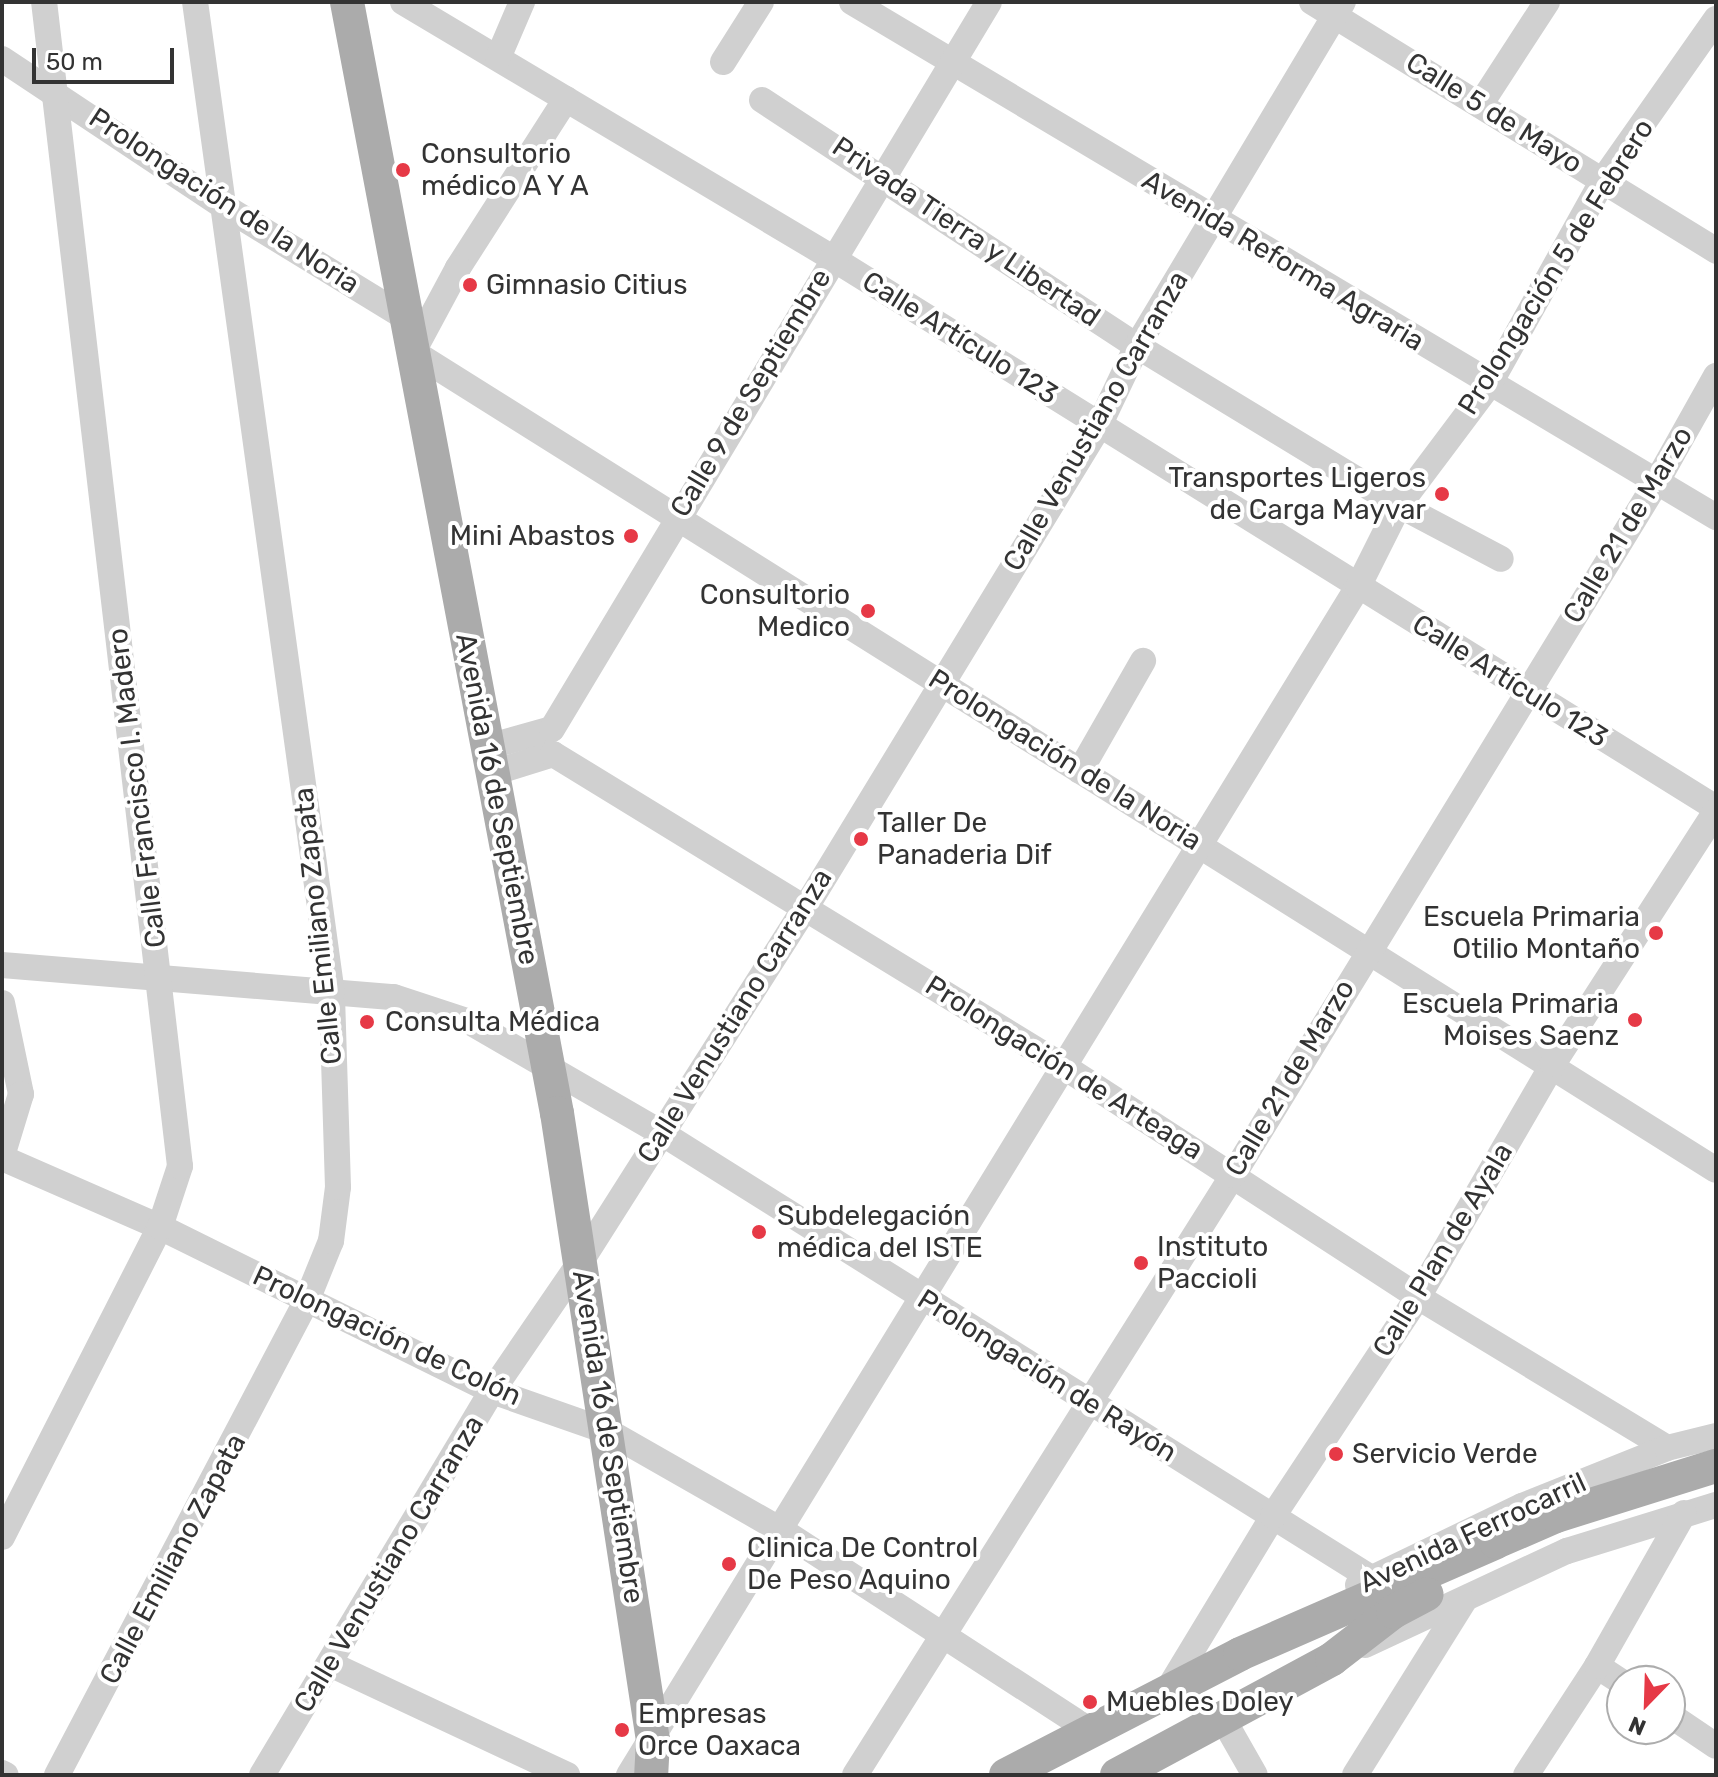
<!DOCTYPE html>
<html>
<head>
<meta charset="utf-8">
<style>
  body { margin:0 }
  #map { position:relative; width:1718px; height:1777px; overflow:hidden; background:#fff; font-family:Rubik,sans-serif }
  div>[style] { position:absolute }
  .minor>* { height:26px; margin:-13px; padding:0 13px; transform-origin:13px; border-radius:13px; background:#d0d0d0 }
  .major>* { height:34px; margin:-17px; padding:0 17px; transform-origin:17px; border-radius:17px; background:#ababab }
  .dots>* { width:22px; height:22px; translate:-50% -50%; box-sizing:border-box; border:4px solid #fff; border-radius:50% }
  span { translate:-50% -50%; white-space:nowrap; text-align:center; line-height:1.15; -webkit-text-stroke:8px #fff; paint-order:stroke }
  .street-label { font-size:28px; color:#333 }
  .poi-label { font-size:28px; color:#333 }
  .left { translate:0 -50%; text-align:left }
  .right { translate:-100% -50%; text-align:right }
  .frame { position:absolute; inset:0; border:4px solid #333; pointer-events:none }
  .north { position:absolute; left:1606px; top:1665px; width:80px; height:80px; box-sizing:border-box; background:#fff; border:2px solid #adadad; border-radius:50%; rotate:203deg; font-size:22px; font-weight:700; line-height:32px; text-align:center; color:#333 }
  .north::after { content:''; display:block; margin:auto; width:28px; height:36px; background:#e63946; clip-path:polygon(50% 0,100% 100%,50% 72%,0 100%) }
  .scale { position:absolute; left:32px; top:48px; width:142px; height:36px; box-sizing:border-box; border:4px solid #333; border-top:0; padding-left:10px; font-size:24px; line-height:28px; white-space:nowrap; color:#333; -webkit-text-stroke:6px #fff; paint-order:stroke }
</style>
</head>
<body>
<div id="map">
  <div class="minor">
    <i style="left:403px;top:2px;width:500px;rotate:30.8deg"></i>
    <i style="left:832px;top:258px;width:1041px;rotate:31.89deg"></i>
    <i style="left:852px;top:2px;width:1006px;rotate:30.8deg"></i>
    <i style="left:1312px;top:2px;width:475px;rotate:31.6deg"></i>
    <i style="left:498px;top:58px;width:61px;rotate:-66.8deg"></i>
    <i style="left:2px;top:59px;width:268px;rotate:33.6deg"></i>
    <i style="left:225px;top:207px;width:212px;rotate:31.5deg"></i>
    <i style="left:723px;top:62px;width:71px;rotate:-57.7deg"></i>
    <i style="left:566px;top:99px;width:201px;rotate:122.6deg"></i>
    <i style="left:458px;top:268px;width:95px;rotate:118.2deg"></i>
    <i style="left:413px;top:352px;width:1538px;rotate:32.12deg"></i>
    <i style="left:762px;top:100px;width:448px;rotate:33.3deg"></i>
    <i style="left:1137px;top:346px;width:306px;rotate:31.3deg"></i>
    <i style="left:1399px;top:505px;width:115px;rotate:27.9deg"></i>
    <i style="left:1480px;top:105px;width:123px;rotate:-57deg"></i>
    <i style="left:487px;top:747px;width:67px;rotate:-15.5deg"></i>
    <i style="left:552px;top:729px;width:848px;rotate:-58.99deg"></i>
    <i style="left:1080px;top:771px;width:127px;rotate:-60.2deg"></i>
    <i style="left:492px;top:773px;width:64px;rotate:-17.3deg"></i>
    <i style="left:553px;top:754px;width:601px;rotate:31.47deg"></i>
    <i style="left:1066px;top:1068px;width:420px;rotate:33deg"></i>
    <i style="left:1418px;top:1297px;width:291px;rotate:31.2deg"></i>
    <i style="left:2px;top:965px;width:393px;rotate:4.7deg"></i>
    <i style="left:394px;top:997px;width:80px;rotate:18.2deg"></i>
    <i style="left:470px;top:1022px;width:220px;rotate:30.1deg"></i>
    <i style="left:660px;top:1132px;width:839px;rotate:32.1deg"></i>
    <i style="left:2px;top:1003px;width:93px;rotate:78.2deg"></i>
    <i style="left:21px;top:1094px;width:65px;rotate:107deg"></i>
    <i style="left:2px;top:1158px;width:172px;rotate:23.6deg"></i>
    <i style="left:160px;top:1227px;width:370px;rotate:26.3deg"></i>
    <i style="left:492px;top:1391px;width:124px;rotate:19.3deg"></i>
    <i style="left:609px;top:1432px;width:198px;rotate:29.7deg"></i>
    <i style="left:781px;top:1530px;width:369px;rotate:33deg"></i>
    <i style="left:2px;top:1537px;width:348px;rotate:-63deg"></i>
    <i style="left:160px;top:1227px;width:64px;rotate:-71.8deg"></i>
    <i style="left:180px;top:1166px;width:1172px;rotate:-96.66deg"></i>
    <i style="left:1358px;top:1585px;width:182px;rotate:-25.7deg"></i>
    <i style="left:1522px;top:1506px;width:156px;rotate:-21.8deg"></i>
    <i style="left:1667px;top:1448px;width:50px;rotate:-13.8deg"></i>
    <i style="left:1365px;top:1645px;width:223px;rotate:-25deg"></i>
    <i style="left:1567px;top:1551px;width:156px;rotate:-17.2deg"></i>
    <i style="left:330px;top:1664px;width:262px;rotate:25.1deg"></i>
    <i style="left:1597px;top:1666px;width:30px;rotate:33deg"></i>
    <i style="left:1169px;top:1688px;width:201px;rotate:-58.8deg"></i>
    <i style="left:1273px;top:1516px;width:263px;rotate:-56.5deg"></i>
    <i style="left:1418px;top:1297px;width:269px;rotate:-59.9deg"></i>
    <i style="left:1553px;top:1064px;width:301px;rotate:-57.2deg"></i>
    <i style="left:1670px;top:1715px;width:55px;rotate:34deg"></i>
    <i style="left:1223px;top:1719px;width:64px;rotate:60.3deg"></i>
    <i style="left:2px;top:1773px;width:4px;rotate:27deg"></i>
    <i style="left:57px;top:1775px;width:537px;rotate:-62.24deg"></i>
    <i style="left:307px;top:1300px;width:64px;rotate:-67.9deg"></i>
    <i style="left:331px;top:1241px;width:54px;rotate:-82.6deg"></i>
    <i style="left:338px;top:1187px;width:193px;rotate:-91.8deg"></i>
    <i style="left:332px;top:994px;width:1001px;rotate:-97.86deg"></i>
    <i style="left:262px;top:1775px;width:448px;rotate:-59.1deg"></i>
    <i style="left:492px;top:1391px;width:158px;rotate:-55.6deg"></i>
    <i style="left:581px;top:1261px;width:419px;rotate:-57.6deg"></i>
    <i style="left:806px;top:907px;width:563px;rotate:-58.65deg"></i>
    <i style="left:1099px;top:426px;width:89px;rotate:-64.6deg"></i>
    <i style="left:1137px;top:346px;width:401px;rotate:-59.1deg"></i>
    <i style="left:629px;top:1775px;width:1394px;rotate:-58.47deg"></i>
    <i style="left:1358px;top:587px;width:92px;rotate:-63.4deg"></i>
    <i style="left:1399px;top:505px;width:150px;rotate:-53.1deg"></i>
    <i style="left:1489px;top:385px;width:235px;rotate:-60.9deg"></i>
    <i style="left:1603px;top:180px;width:197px;rotate:-54.9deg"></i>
    <i style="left:855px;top:1775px;width:709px;rotate:-57.79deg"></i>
    <i style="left:1233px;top:1175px;width:811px;rotate:-58.56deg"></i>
    <i style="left:1656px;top:483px;width:123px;rotate:-60.7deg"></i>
    <i style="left:1355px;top:1775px;width:204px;rotate:-58deg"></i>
    <i style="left:1526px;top:1775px;width:130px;rotate:-56.9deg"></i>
    <i style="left:1597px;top:1666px;width:176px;rotate:-60.4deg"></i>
  </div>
  <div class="major">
    <i style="left:347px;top:2px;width:1131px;rotate:79.3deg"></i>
    <i style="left:557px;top:1113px;width:634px;rotate:81.3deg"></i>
    <i style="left:653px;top:1740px;width:35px;rotate:93deg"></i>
    <i style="left:1006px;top:1775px;width:263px;rotate:-27.3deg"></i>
    <i style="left:1240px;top:1654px;width:279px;rotate:-23.6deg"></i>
    <i style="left:1496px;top:1542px;width:65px;rotate:-23.4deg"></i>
    <i style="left:1556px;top:1516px;width:168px;rotate:-17.4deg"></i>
    <i style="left:1117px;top:1775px;width:244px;rotate:-28.3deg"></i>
    <i style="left:1332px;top:1659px;width:77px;rotate:-37.6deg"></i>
    <i style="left:1393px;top:1612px;width:38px;rotate:-28deg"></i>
  </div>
  <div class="dots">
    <i style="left:403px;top:170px;background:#e63946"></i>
    <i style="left:470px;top:285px;background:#e63946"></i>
    <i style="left:1442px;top:494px;background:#e63946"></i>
    <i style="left:631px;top:536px;background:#e63946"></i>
    <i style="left:868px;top:611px;background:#e63946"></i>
    <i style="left:861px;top:839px;background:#e63946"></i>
    <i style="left:1656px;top:933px;background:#e63946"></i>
    <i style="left:1635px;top:1020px;background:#e63946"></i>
    <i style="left:367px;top:1022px;background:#e63946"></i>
    <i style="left:759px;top:1232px;background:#e63946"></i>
    <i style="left:1141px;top:1263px;background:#e63946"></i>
    <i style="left:1336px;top:1454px;background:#e63946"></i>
    <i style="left:729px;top:1564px;background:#e63946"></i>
    <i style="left:1090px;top:1702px;background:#e63946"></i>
    <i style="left:622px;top:1730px;background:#e63946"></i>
  </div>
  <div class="street-label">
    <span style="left:1494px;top:113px;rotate:32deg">Calle 5 de Mayo</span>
    <span style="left:224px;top:201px;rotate:33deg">Prolongación de la Noria</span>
    <span style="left:966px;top:232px;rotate:34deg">Privada Tierra y Libertad</span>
    <span style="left:1283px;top:261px;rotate:31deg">Avenida Reforma Agraria</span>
    <span style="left:1556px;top:267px;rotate:-58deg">Prolongación 5 de Febrero</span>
    <span style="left:960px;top:338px;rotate:32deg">Calle Artículo 123</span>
    <span style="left:751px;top:393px;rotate:-59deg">Calle 9 de Septiembre</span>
    <span style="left:1096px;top:421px;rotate:-60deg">Calle Venustiano Carranza</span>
    <span style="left:1628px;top:525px;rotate:-59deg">Calle 21 de Marzo</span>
    <span style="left:1510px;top:681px;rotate:32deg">Calle Artículo 123</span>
    <span style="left:1065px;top:760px;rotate:32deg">Prolongación de la Noria</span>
    <span style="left:137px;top:788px;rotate:-97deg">Calle Francisco I. Madero</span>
    <span style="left:497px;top:799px;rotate:79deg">Avenida 16 de Septiembre</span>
    <span style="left:318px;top:926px;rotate:-96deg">Calle Emiliano Zapata</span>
    <span style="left:735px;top:1016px;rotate:-58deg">Calle Venustiano Carranza</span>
    <span style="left:1064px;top:1068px;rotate:32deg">Prolongación de Arteaga</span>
    <span style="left:1290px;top:1078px;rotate:-59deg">Calle 21 de Marzo</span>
    <span style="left:1443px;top:1250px;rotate:-59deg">Calle Plan de Ayala</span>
    <span style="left:387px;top:1336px;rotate:25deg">Prolongación de Colón</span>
    <span style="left:1047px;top:1376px;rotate:32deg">Prolongación de Rayón</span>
    <span style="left:608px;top:1437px;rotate:81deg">Avenida 16 de Septiembre</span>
    <span style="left:1473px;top:1533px;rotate:-25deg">Avenida Ferrocarril</span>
    <span style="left:173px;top:1559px;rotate:-62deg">Calle Emiliano Zapata</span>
    <span style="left:389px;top:1564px;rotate:-59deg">Calle Venustiano Carranza</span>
  </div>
  <div class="poi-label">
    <span class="left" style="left:421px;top:170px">Consultorio<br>médico A Y A</span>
    <span class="left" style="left:486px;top:285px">Gimnasio Citius</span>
    <span class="right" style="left:1426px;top:494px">Transportes Ligeros<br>de Carga Mayvar</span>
    <span class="right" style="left:615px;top:536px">Mini Abastos</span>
    <span class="right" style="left:850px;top:611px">Consultorio<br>Medico</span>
    <span class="left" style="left:877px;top:839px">Taller De<br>Panaderia Dif</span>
    <span class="right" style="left:1640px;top:933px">Escuela Primaria<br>Otilio Montaño</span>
    <span class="right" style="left:1619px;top:1020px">Escuela Primaria<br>Moises Saenz</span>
    <span class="left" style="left:385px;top:1022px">Consulta Médica</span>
    <span class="left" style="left:777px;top:1232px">Subdelegación<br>médica del ISTE</span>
    <span class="left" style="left:1157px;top:1263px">Instituto<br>Paccioli</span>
    <span class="left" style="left:1352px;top:1454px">Servicio Verde</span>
    <span class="left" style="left:747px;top:1564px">Clinica De Control<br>De Peso Aquino</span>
    <span class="left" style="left:1106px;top:1702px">Muebles Doley</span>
    <span class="left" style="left:638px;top:1730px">Empresas<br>Orce Oaxaca</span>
  </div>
  <div class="frame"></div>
  <div class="north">N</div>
  <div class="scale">50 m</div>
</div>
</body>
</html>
